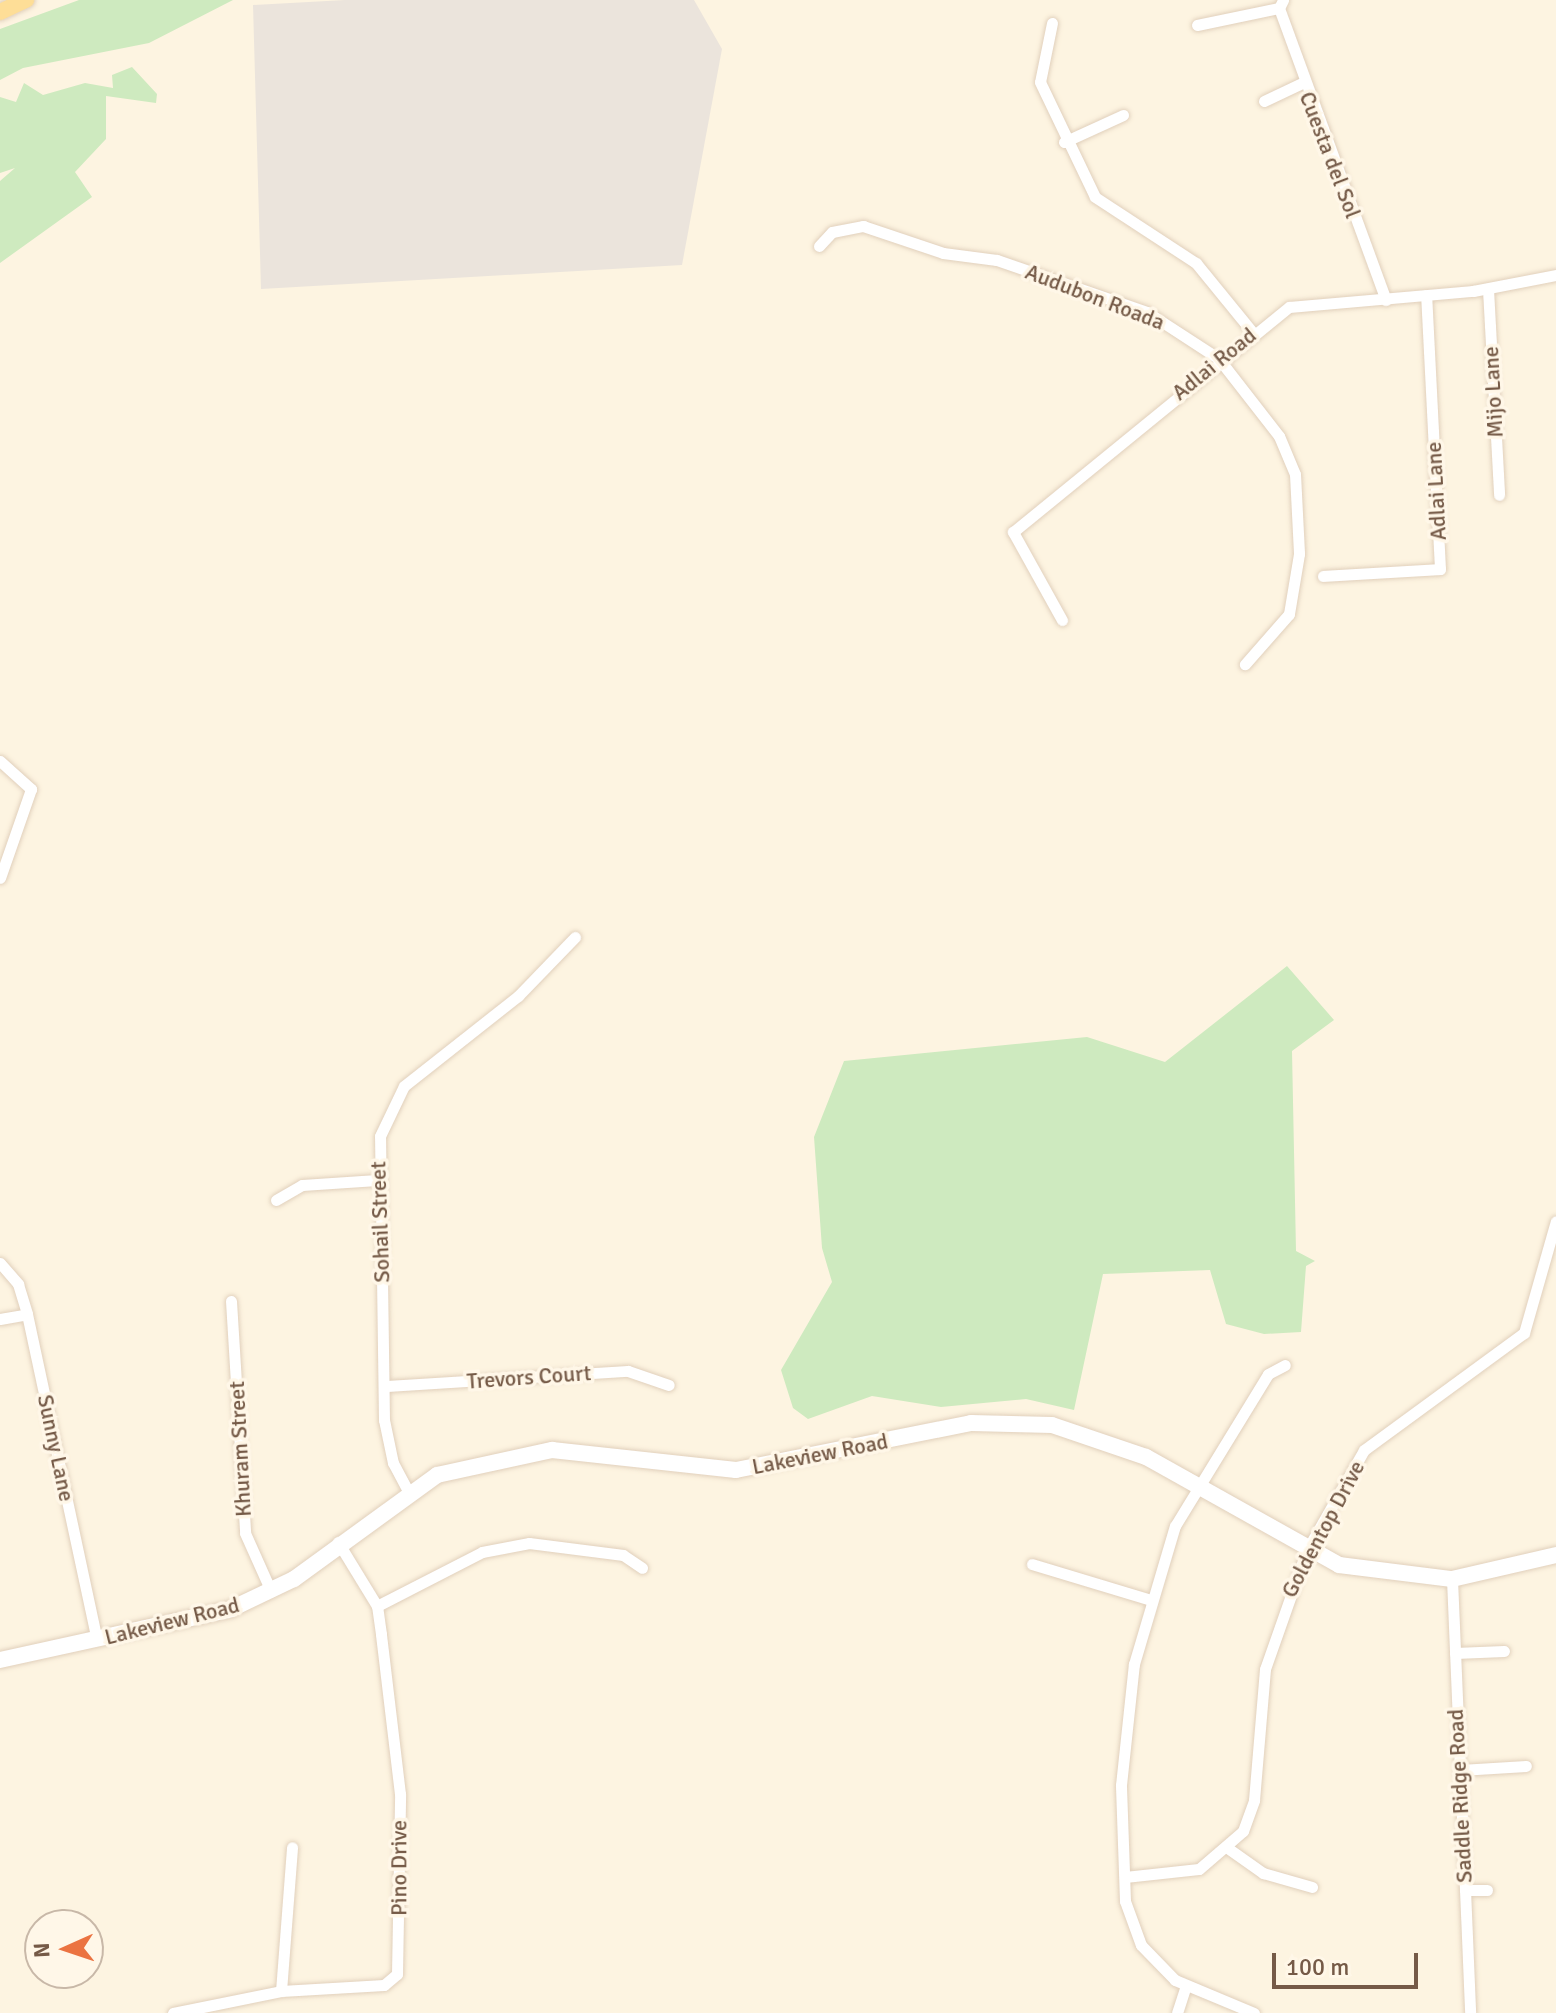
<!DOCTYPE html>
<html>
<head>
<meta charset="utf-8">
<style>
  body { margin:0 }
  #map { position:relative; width:1556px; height:2013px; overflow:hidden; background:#fdf4e1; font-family:Signika,sans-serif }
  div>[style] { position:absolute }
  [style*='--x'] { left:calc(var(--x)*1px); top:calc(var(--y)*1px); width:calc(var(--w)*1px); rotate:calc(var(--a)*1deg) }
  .industrial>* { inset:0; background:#ebe4dc }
  .green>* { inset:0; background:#ceeabf }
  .roads { filter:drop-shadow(0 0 2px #e1d0bc) drop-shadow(0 0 2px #e1d0bc) }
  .street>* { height:11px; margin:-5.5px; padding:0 5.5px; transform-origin:5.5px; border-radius:5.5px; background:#fff }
  .secondary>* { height:16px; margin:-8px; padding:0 8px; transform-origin:8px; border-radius:8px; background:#fff }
  .primary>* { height:16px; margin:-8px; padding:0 8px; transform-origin:8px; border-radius:8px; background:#fede97 }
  span { translate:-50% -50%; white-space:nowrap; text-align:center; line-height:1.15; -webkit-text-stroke:7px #fff7e8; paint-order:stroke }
  .street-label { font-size:22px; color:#755a47 }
  .north { position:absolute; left:24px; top:1909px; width:80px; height:80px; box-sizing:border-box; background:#fff7e8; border:2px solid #c8b8a8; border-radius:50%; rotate:267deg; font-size:22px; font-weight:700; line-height:32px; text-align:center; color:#755a47 }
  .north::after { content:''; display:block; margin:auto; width:28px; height:36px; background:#eb7341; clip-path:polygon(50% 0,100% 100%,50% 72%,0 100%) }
  .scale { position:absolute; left:1272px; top:1953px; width:146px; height:36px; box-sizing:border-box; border:4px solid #755a47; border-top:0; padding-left:10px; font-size:24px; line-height:28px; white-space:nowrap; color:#755a47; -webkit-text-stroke:6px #fff7e8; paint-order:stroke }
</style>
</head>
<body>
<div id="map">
  <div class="industrial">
    <div style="clip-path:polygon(345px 0,694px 0,722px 49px,682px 265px,261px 289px,253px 5px)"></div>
  </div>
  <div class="green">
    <div style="clip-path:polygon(79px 0,233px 0,149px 43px,23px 68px,0 80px,0 29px)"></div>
    <div style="clip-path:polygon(132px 67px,157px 94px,156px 103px,106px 96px,106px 139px,75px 172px,92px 197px,0 263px,0 181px,15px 168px,0 173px,0 97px,16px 102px,24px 83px,43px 95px,85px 83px,113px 88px,112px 75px)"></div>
    <div style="clip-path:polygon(1287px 966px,1334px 1020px,1292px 1051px,1296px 1251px,1315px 1261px,1306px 1266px,1301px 1332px,1264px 1334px,1226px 1324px,1210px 1270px,1103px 1274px,1074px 1410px,1026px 1399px,941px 1407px,872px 1396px,808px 1419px,793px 1408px,781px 1370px,832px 1282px,822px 1248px,814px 1137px,844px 1061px,1087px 1037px,1165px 1062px)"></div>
  </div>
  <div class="roads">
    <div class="street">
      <div style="--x:1279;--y:8;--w:311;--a:69.9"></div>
      <div style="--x:1052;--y:23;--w:60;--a:101.5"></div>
      <div style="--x:1040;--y:82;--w:127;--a:64.4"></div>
      <div style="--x:1095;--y:197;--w:121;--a:33.2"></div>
      <div style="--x:1196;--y:263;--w:90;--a:50.8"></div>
      <div style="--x:1197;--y:25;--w:84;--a:-11.7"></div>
      <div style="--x:1279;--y:8;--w:9;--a:-63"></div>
      <div style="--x:1264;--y:101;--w:42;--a:-25.3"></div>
      <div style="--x:1064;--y:142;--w:65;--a:-24.6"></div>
      <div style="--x:819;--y:246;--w:19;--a:-47"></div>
      <div style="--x:832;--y:232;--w:32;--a:-11"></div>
      <div style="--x:863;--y:226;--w:84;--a:18.6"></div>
      <div style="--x:943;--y:253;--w:54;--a:7.4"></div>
      <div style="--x:997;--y:260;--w:159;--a:19.1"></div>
      <div style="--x:1147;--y:312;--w:86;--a:33.1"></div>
      <div style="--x:1219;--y:359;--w:98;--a:52.1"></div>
      <div style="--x:1279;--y:436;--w:41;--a:67.2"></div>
      <div style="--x:1295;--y:474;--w:80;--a:87.1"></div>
      <div style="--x:1299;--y:554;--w:61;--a:99.5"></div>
      <div style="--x:1289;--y:614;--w:67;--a:131.3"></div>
      <div style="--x:1488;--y:289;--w:206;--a:86.9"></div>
      <div style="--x:1323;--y:576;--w:117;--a:-3.4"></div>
      <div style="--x:1440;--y:569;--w:274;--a:-92.9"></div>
      <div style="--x:1062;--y:620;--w:101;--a:-119.1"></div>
      <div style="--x:1013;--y:532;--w:356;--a:-39.2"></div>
      <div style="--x:1289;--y:307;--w:185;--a:-5"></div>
      <div style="--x:1473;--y:291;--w:85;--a:-10.9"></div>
      <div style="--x:0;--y:761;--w:42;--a:42.1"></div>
      <div style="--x:31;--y:789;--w:94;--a:109.2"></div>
      <div style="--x:276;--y:1200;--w:30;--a:-30"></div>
      <div style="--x:302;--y:1185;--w:75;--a:-3.8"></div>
      <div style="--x:0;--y:1263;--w:28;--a:49"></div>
      <div style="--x:18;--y:1284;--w:31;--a:73"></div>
      <div style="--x:27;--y:1314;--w:333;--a:77.9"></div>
      <div style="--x:231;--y:1301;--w:232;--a:86.5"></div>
      <div style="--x:245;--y:1533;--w:64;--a:65.9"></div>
      <div style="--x:0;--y:1319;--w:27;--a:-10"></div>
      <div style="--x:387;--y:1386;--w:241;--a:-3.6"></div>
      <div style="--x:628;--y:1371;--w:43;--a:18.9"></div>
      <div style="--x:408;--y:1491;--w:32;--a:-118"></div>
      <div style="--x:393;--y:1463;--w:44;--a:-101.8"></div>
      <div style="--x:384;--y:1420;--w:284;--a:-90.8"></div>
      <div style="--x:380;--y:1136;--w:55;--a:-64.4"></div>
      <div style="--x:404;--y:1086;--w:145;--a:-38.3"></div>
      <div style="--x:518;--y:996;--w:82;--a:-46"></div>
      <div style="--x:1032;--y:1564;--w:124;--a:16.8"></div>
      <div style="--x:1452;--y:1579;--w:434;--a:87.6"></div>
      <div style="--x:377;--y:1606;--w:118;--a:-27.2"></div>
      <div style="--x:482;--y:1552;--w:48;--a:-10.8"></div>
      <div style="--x:529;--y:1543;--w:95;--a:7.3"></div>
      <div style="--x:623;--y:1555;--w:23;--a:34"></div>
      <div style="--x:1455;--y:1653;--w:49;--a:-2.3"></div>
      <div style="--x:1460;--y:1770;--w:66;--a:-3.5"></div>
      <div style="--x:1229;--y:1849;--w:42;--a:35.2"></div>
      <div style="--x:1263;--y:1873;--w:51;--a:15.9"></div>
      <div style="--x:1125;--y:1877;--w:74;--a:-6.2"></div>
      <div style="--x:1199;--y:1869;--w:58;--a:-40.8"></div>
      <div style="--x:1243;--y:1831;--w:33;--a:-70"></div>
      <div style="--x:1254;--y:1800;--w:131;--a:-85.2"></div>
      <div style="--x:1265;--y:1669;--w:126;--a:-70.6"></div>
      <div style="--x:1307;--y:1550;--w:115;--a:-60.3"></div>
      <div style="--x:1364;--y:1450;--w:198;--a:-36.2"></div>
      <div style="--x:1524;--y:1333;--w:116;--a:-74.1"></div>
      <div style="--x:1465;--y:1890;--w:22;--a:0"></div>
      <div style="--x:281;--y:1991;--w:144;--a:-85.6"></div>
      <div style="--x:173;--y:2013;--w:110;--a:-11.5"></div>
      <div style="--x:281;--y:1991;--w:103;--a:-3.3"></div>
      <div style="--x:384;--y:1985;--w:17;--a:-40"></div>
      <div style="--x:397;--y:1974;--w:180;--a:-89"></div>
      <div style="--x:400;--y:1794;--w:161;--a:-96.8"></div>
      <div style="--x:381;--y:1634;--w:28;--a:-98"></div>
      <div style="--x:377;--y:1606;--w:75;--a:-121.4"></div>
      <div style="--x:1177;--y:2013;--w:28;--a:-72"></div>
      <div style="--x:1254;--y:2013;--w:86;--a:-157.3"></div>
      <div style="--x:1175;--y:1980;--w:49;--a:-134.2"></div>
      <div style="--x:1141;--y:1945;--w:47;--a:-110"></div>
      <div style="--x:1125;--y:1901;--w:116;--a:-92"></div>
      <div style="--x:1121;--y:1785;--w:122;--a:-83.9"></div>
      <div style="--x:1134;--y:1664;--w:144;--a:-73.5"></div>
      <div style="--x:1175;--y:1526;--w:178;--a:-58.5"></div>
      <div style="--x:1268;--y:1374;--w:19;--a:-28"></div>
    </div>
    <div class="secondary">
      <div style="--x:0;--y:1660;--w:237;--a:-12.4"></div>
      <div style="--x:231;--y:1609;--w:70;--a:-25.5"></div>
      <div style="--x:294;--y:1579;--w:177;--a:-36"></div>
      <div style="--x:437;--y:1475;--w:118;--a:-12.3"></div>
      <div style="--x:552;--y:1450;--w:185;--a:6.2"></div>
      <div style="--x:736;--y:1470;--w:240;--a:-11.3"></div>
      <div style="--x:971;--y:1423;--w:81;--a:1.4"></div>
      <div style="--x:1052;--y:1425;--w:99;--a:18.8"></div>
      <div style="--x:1146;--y:1457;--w:221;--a:29.2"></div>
      <div style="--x:1339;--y:1565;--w:114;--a:7.1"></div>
      <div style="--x:1452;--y:1579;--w:107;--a:-13"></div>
    </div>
    <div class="primary">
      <div style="--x:0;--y:12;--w:29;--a:-25"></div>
    </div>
  </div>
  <div class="street-label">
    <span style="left:1330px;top:155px;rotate:69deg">Cuesta del Sol</span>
    <span style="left:1095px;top:297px;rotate:21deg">Audubon Roada</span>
    <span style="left:1214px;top:364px;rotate:-39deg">Adlai Road</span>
    <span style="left:1493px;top:392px;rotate:-93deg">Mijo Lane</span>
    <span style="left:1436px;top:491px;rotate:-93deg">Adlai Lane</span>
    <span style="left:380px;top:1222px;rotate:-92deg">Sohail Street</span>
    <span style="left:529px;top:1377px;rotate:-4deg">Trevors Court</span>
    <span style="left:56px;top:1448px;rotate:78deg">Sunny Lane</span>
    <span style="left:240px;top:1449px;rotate:-93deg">Khuram Street</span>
    <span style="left:820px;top:1454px;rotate:-11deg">Lakeview Road</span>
    <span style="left:1323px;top:1529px;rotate:-62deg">Goldentop Drive</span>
    <span style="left:172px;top:1621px;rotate:-14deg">Lakeview Road</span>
    <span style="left:1460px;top:1796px;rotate:-93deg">Saddle Ridge Road</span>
    <span style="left:399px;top:1868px;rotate:-90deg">Pino Drive</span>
  </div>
  <div class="north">N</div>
  <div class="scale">100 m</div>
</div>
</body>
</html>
